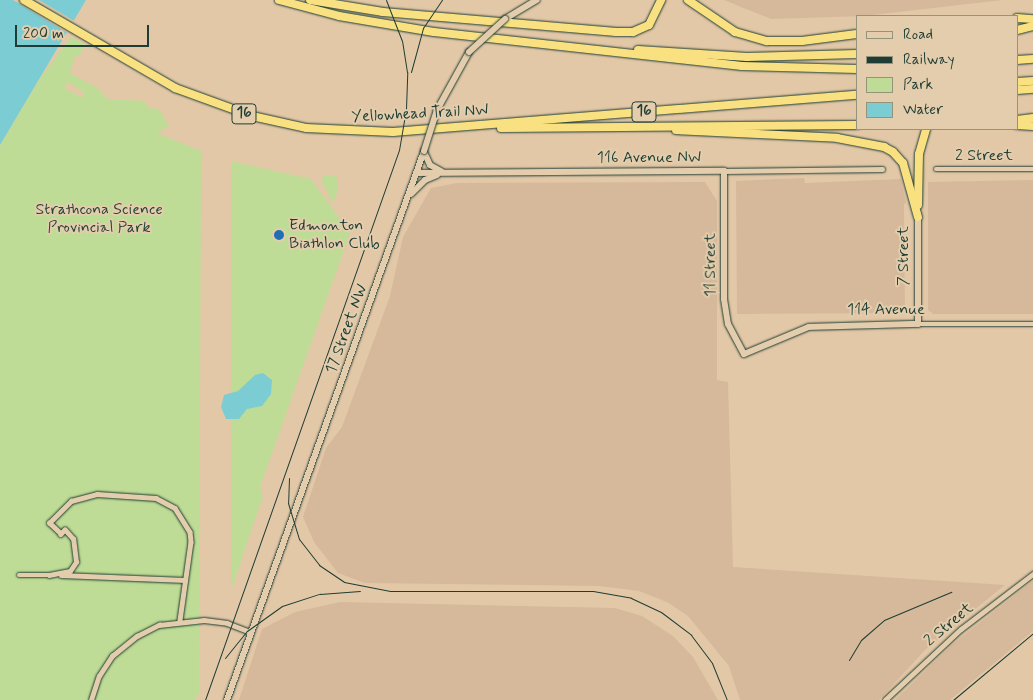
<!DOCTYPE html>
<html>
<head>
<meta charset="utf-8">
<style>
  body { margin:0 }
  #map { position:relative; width:1033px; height:700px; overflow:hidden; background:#e3c8a7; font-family:Mynerve,sans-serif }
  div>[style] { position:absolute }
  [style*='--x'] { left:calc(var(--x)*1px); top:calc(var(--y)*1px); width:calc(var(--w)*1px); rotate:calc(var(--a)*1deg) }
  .built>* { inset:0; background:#d5b99a }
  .green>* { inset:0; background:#bedc95 }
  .water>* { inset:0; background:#7ccdd3 }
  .pier>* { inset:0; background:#e3c8a7 }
  .roads { filter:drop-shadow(0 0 1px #1f3d34) drop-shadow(0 0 1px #1f3d34) }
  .street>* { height:4.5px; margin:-2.25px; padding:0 2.25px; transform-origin:2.25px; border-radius:2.25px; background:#e3cdac }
  .secondary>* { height:6px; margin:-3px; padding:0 3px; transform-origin:3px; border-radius:3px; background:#e3cdac }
  .highway>* { height:8px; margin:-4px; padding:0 4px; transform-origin:4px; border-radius:4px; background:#f9e181 }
  .rail>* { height:1px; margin:-0.5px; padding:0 0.5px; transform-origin:0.5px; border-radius:0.5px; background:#1f3d34 }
  .bridges { filter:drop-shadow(0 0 1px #1f3d34) drop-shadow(0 0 1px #1f3d34) }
  .secondary-bridge>* { height:6px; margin:-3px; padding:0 3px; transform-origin:3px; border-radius:3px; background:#e3cdac }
  .dots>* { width:14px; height:14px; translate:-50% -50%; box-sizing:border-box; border:2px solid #e3cdac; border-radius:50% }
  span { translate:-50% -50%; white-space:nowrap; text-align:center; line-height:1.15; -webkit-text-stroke:4px #e3cdac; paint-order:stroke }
  .shield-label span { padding:1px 4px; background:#e3cdac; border:1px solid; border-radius:4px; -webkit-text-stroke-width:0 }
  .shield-label { font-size:15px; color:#1f3d34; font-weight:700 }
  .street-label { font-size:16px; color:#1f3d34 }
  .park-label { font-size:16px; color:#274539 }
  .poi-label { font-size:16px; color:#1f3d34 }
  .left { translate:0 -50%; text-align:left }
  .legend { position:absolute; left:856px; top:15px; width:162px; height:115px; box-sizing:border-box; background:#e3cdac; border:1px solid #95937c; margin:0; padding:6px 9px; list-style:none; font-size:15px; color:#1f3d34 }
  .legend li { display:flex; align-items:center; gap:10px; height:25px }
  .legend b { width:25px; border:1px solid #95937c }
  .scale { position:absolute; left:15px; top:25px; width:134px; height:22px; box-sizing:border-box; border:2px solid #1f3d34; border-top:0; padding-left:6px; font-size:15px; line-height:18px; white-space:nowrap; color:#1f3d34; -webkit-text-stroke:4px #e3cdac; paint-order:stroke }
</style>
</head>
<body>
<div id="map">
  <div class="built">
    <div style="clip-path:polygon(724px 0,1003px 0,864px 16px,771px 19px)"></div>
    <div style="clip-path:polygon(804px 178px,805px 183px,901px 179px,906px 203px,904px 204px,905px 313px,737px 314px,736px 181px)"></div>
    <div style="clip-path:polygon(1033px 180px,1033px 314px,933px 314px,928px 310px,928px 182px)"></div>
    <div style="clip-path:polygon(705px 182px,717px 201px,717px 380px,728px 382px,733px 567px,1005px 585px,926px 649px,879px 700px,740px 700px,729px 666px,688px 616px,667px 602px,639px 591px,599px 586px,365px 583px,338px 573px,314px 542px,303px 517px,326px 448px,342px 427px,390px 296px,403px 237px,431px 188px,457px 183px)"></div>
    <div style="clip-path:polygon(1033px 581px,1033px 631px,950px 700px,895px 700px,954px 643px)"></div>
    <div style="clip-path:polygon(340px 602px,615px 608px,642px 616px,673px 636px,693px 657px,718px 700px,239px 700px,262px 629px,295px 612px)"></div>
  </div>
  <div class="green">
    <div style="clip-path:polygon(evenodd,71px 37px,85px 44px,80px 54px,74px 58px,70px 73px,99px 89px,107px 99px,144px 101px,149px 108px,159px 109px,169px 126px,157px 133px,201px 151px,199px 693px,195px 700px,0 700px,0 145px,41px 77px,71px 37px,67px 82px,84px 92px,84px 98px,65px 89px,67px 82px)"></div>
    <div style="clip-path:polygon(231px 161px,311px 179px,350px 233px,260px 487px,263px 496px,231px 590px)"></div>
    <div style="clip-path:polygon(331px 175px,337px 177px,338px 191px,333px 203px,322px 182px,323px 176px)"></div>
  </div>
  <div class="water">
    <div style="clip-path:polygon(0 0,86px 0,0 145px)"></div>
    <div style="clip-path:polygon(263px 373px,272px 380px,271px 394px,262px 406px,247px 409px,239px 419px,226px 419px,221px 407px,224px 395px,238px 391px,255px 375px)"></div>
  </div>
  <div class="pier">
    <div style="clip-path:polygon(13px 0,39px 0,76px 22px,69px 34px)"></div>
  </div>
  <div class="roads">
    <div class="street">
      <div style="--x:936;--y:169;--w:97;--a:0"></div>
      <div style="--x:724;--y:171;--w:158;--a:-0.7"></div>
      <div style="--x:918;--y:324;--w:115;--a:0"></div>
      <div style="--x:19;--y:575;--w:32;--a:0"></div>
      <div style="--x:49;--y:575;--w:21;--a:-11"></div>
      <div style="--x:70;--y:571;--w:11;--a:-56"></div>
      <div style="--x:76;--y:562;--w:23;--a:-97"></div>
      <div style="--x:73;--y:539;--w:12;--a:-132"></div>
      <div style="--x:65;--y:530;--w:6;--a:135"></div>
      <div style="--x:61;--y:534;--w:16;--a:-137"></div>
      <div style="--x:49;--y:523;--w:31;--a:-45"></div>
      <div style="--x:71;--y:501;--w:27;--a:-15"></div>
      <div style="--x:97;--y:494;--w:59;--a:3.9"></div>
      <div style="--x:156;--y:498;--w:21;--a:28"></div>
      <div style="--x:175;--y:508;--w:28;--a:58"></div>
      <div style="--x:190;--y:532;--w:10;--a:84"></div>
      <div style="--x:191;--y:542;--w:79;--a:98"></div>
      <div style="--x:61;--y:575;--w:124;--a:2.3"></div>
      <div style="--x:91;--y:700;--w:25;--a:-72"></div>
      <div style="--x:99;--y:676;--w:24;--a:-57"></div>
      <div style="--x:112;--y:656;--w:32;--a:-39"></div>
      <div style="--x:137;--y:636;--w:25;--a:-27"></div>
      <div style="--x:159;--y:625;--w:45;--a:-6.3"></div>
      <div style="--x:204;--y:620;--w:23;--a:7"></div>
      <div style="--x:227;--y:623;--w:26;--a:21"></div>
      <div style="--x:885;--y:700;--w:104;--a:-43.1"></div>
      <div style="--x:961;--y:629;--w:91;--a:-37.4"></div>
    </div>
    <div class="secondary">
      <div style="--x:505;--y:19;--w:37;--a:-31"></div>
      <div style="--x:437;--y:110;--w:66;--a:-61.1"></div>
      <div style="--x:424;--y:152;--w:14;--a:65"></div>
      <div style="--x:430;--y:165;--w:13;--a:29"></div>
      <div style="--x:416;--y:173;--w:308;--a:-0.4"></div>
      <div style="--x:724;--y:171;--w:128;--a:90"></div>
      <div style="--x:724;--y:299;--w:25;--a:81"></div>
      <div style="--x:728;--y:324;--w:34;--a:62"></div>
      <div style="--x:744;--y:354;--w:70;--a:-22.6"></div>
      <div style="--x:809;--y:327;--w:109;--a:-1.6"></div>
      <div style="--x:918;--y:324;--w:107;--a:-90"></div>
      <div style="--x:411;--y:194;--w:20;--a:-45"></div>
      <div style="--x:425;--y:180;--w:13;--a:-23"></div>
      <div style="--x:227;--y:700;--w:583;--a:-70.26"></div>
    </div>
    <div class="highway">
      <div style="--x:24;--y:0;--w:175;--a:30.2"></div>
      <div style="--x:175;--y:88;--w:82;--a:20"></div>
      <div style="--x:252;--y:116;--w:55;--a:12.5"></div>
      <div style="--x:306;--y:128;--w:87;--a:2.6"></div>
      <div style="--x:393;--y:132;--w:465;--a:-4.6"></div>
      <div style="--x:279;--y:0;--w:62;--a:14.9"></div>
      <div style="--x:339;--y:16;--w:96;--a:9.6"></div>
      <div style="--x:434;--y:32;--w:310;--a:6.3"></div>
      <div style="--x:742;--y:66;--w:115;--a:1.5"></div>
      <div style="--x:310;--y:0;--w:74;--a:9.3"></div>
      <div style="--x:383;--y:12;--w:234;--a:4.9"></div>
      <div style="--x:616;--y:32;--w:17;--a:0"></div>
      <div style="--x:633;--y:32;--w:17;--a:-24"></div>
      <div style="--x:649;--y:25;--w:28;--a:-64"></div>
      <div style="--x:688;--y:0;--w:57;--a:34.2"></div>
      <div style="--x:735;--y:32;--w:33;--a:16"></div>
      <div style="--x:767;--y:41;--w:35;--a:0"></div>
      <div style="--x:802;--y:41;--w:55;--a:-7.3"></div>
      <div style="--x:1017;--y:18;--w:16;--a:4"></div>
      <div style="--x:1017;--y:30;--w:16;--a:-14"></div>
      <div style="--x:638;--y:50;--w:109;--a:3.7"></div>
      <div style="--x:747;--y:57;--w:110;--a:-1.6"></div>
      <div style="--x:1017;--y:60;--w:16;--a:-4"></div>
      <div style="--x:1017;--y:82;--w:16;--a:-4"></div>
      <div style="--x:1017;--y:90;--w:16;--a:-4"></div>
      <div style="--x:1017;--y:120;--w:16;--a:-7"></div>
      <div style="--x:1017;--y:125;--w:16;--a:4"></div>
      <div style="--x:501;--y:128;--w:356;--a:-0.5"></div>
      <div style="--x:676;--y:130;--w:161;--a:2.8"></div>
      <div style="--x:837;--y:138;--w:48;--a:10.8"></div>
      <div style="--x:884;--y:147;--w:10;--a:29"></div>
      <div style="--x:893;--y:152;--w:15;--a:48"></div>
      <div style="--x:903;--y:163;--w:56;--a:74.5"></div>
      <div style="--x:918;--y:205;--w:51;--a:-88.9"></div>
      <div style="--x:919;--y:154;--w:26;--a:-74"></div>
    </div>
  </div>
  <div class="rail">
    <div style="--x:411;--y:72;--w:46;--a:-74.7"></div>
    <div style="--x:423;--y:28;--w:34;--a:-56"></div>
    <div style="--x:289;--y:478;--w:25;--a:92"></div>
    <div style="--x:288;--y:503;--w:38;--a:73"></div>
    <div style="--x:299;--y:539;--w:33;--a:52"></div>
    <div style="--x:319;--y:565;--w:30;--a:34"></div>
    <div style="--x:344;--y:582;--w:47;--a:11.1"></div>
    <div style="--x:390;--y:591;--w:203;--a:0"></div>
    <div style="--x:593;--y:591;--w:39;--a:10"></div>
    <div style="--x:631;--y:598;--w:33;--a:25"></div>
    <div style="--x:661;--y:612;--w:38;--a:37"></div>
    <div style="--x:691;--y:635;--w:35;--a:53"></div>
    <div style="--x:712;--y:663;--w:40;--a:68"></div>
    <div style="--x:225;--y:658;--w:35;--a:-51"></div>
    <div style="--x:247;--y:631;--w:43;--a:-35.5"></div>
    <div style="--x:282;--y:606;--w:40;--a:-18"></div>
    <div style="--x:320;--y:594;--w:40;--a:-4.3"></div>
    <div style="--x:849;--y:660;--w:23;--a:-59"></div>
    <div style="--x:861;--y:640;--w:30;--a:-41"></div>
    <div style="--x:884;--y:620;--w:73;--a:-22.7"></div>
    <div style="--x:205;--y:700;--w:583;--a:-70.57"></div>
    <div style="--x:399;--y:150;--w:42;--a:-80.3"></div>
    <div style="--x:406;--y:109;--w:37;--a:-88"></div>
    <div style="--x:407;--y:72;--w:31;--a:-99"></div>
    <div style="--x:402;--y:41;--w:44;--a:-111.3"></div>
    <div style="--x:953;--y:700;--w:104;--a:-39.9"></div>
  </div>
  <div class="bridges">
    <div class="secondary-bridge">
      <div style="--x:469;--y:52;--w:49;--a:-42.5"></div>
      <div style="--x:424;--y:151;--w:43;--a:-72.4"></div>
    </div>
  </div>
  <div class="dots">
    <div style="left:279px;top:235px;background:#1f6fb2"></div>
  </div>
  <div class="shield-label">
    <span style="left:644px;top:112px">16</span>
    <span style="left:244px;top:114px">16</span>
  </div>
  <div class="street-label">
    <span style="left:420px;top:114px;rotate:-3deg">Yellowhead Trail NW</span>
    <span style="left:984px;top:156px">2 Street</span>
    <span style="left:649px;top:158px">116 Avenue NW</span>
    <span style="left:904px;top:256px;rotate:-90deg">7 Street</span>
    <span style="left:711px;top:265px;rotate:-90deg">11 Street</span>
    <span style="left:886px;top:310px">114 Avenue</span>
    <span style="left:347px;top:329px;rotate:-70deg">17 Street NW</span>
    <span style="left:949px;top:625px;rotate:-40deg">2 Street</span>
  </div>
  <div class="park-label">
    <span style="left:99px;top:219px">Strathcona Science<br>Provincial Park</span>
  </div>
  <div class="poi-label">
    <span class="left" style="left:289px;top:235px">Edmonton<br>Biathlon Club</span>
  </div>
  <ul class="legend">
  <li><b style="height:6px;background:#e3cdac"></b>Road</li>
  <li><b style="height:6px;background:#1f3d34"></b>Railway</li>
  <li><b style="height:14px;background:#bedc95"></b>Park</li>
  <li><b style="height:14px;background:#7ccdd3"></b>Water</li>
  </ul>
  <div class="scale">200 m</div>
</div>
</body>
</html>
